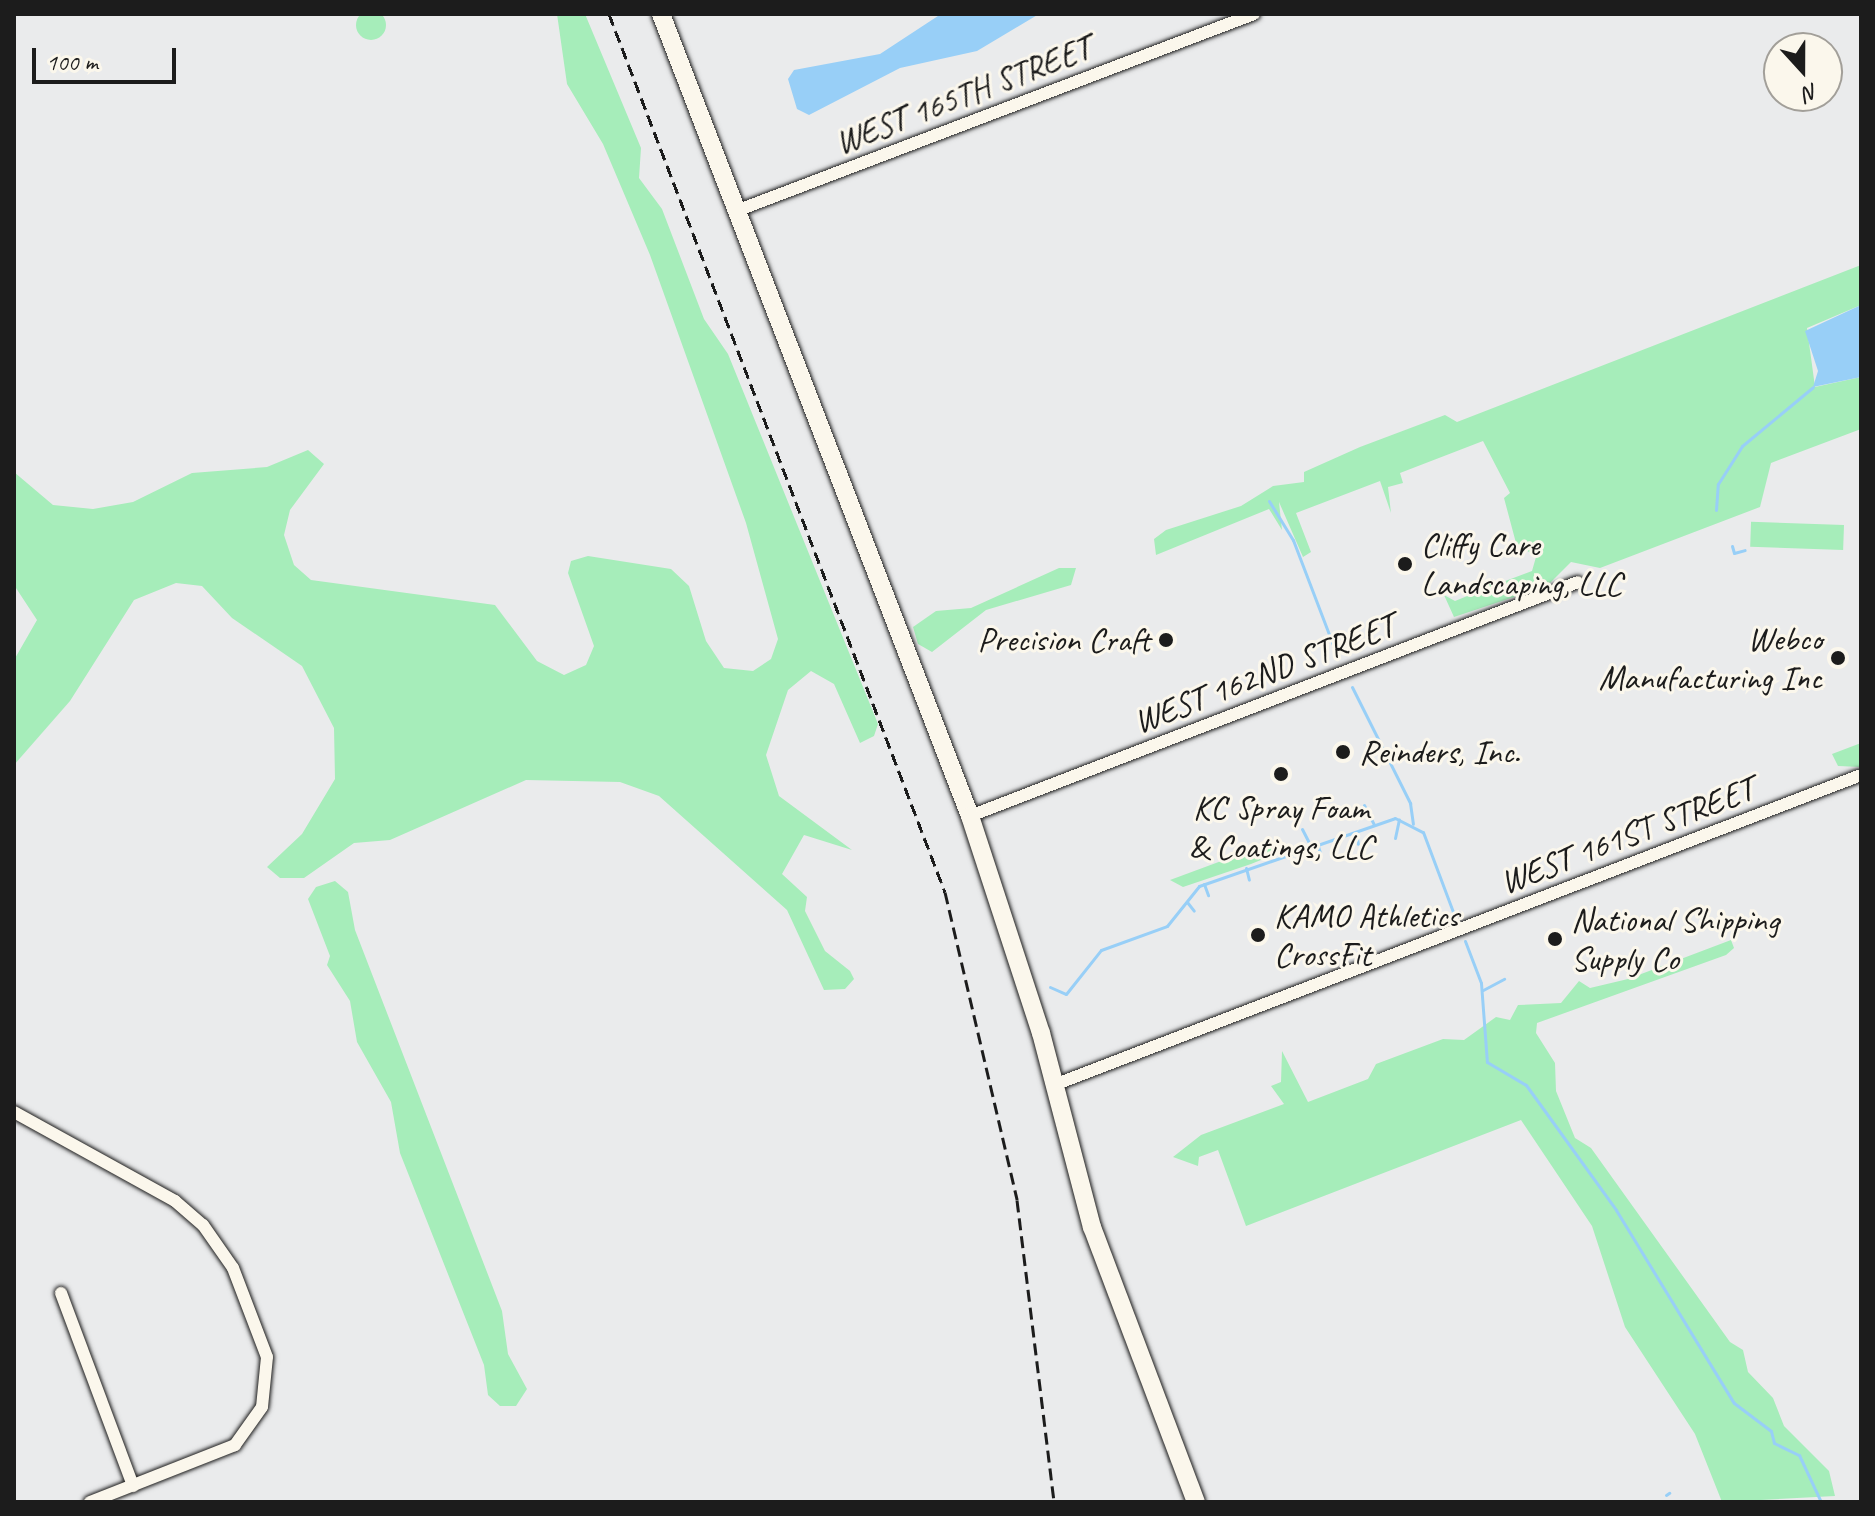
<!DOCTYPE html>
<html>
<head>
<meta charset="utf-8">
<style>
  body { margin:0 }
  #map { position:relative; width:1875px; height:1516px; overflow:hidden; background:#eaebec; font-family:Caveat,sans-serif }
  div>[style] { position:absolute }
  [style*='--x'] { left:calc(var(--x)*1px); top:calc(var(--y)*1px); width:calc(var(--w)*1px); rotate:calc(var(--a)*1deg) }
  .green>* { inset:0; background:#a6edba; transform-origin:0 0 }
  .round { border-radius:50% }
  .water>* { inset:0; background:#98cff7 }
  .stream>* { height:3px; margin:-1.5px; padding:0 1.5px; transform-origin:1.5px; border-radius:1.5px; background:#98cff7 }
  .roads { filter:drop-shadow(0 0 2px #1c1c1c) drop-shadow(0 0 2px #1c1c1c) }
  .minor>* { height:12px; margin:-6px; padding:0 6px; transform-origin:6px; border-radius:6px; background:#fbf7ec }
  .highway>* { height:18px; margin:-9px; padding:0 9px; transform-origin:9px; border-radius:9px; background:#fbf7ec }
  .rail>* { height:3px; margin-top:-1.5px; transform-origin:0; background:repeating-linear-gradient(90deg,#1c1c1c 0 12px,transparent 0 18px) }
  .dots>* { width:22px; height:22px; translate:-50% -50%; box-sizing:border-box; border:4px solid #fbf7ec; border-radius:50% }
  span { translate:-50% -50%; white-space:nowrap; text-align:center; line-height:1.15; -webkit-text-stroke:6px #fbf7ec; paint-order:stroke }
  .street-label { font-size:34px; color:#1c1c1c }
  .poi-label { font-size:34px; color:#1c1c1c }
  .left { translate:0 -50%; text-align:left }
  .right { translate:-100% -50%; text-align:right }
  .frame { position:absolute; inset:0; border:16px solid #1c1c1c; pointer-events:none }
  .north { position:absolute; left:1763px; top:32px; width:80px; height:80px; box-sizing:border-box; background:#fbf7ec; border:2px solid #a29f99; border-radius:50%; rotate:159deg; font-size:22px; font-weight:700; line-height:32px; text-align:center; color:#1c1c1c }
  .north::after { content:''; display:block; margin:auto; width:28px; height:36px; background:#1c1c1c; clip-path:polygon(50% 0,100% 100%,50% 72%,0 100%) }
  .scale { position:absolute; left:32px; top:48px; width:144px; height:36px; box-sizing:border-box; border:4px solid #1c1c1c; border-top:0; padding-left:10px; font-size:24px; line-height:28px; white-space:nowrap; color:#1c1c1c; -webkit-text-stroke:6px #fbf7ec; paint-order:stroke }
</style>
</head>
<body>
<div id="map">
  <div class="green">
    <div class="round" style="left:356px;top:10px;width:30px;height:30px"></div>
    <div style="clip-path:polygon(557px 14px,585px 14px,641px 148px,639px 178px,662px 209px,704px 319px,728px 354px,878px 724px,874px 736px,860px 743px,834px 684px,811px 671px,788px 690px,766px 755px,779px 796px,852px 850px,804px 835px,782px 874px,807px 897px,805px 911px,825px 951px,850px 971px,854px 979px,845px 989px,824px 990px,787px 910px,659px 796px,620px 782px,526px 780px,390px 840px,354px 843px,304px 878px,280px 878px,267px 867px,302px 834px,335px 779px,334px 728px,302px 666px,232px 618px,202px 586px,176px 583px,134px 600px,70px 701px,14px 765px,14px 660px,37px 620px,14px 585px,14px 472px,53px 505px,93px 509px,133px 502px,192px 473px,267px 467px,308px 450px,324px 464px,290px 510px,284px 535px,294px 565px,311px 580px,495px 605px,537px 661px,564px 675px,586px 665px,594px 646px,568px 573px,571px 561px,588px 556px,671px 569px,689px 586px,706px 641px,724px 668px,753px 671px,771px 659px,778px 639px,746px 523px,650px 255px,603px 144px,567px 84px)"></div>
    <div style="clip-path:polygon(1861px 265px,1861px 305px,1807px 328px,1815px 387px,1861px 377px,1861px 429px,1771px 463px,1760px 507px,1600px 568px,1571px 562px,1547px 586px,1454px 617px,1444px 595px,1455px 601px,1487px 588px,1486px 580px,1492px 586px,1532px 571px,1536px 557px,1516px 543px,1504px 498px,1510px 493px,1483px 441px,1400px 473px,1403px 483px,1388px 487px,1391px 513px,1380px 481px,1296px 513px,1311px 552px,1303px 557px,1279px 502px,1282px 530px,1269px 509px,1156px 555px,1154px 539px,1166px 530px,1241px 506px,1273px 486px,1304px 482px,1304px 472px,1360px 447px,1445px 415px,1457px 422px)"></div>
    <div style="left:1844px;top:525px;width:25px;height:93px;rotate:92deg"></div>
    <div style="clip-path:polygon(1059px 568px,1076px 568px,1071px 585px,986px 610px,932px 652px,918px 644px,913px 627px,936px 611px,971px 608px)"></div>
    <div style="clip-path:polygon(1861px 743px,1861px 767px,1838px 766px,1832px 754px)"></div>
    <div style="clip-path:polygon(1273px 842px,1273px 855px,1251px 864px,1183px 887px,1170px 880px)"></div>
    <div style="clip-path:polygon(335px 881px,348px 892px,355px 930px,502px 1311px,508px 1354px,527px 1389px,516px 1406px,500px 1406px,488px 1395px,484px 1365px,400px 1153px,391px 1102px,357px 1042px,350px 1001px,327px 965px,330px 956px,308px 899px,316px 887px)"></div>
    <div style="clip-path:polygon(1731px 940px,1734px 948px,1726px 955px,1537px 1023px,1536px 1033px,1555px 1063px,1556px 1091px,1575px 1138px,1591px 1148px,1730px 1342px,1743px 1350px,1748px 1372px,1773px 1398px,1784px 1426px,1829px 1471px,1835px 1496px,1722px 1502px,1695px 1434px,1625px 1327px,1592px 1226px,1521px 1120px,1246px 1226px,1218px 1150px,1199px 1157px,1198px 1166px,1173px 1157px,1201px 1135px,1284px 1104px,1271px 1086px,1281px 1082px,1282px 1051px,1308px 1102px,1368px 1079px,1376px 1064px,1443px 1039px,1464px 1040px,1496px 1017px,1510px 1020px,1518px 1005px,1561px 1003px,1579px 981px,1590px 988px,1628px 979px)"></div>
  </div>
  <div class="water">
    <div style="clip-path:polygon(941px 14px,1039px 14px,977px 51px,900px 68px,809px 115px,797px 109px,788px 79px,794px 70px,880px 54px)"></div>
    <div style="clip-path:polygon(1861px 305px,1861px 377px,1813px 387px,1818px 371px,1805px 331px)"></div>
  </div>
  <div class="stream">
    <div style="--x:1269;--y:501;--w:46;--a:58.4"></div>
    <div style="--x:1293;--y:540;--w:126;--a:69.1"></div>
    <div style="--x:1716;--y:510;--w:26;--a:-86"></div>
    <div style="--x:1718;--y:484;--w:45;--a:-57.7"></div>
    <div style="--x:1742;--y:446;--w:92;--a:-39.7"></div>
    <div style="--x:1732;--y:546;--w:7;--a:74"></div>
    <div style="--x:1734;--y:553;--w:11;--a:-15"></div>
    <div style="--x:1352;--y:687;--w:130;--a:63.4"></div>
    <div style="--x:1410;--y:803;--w:21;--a:82"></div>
    <div style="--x:1364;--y:805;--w:22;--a:63"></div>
    <div style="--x:1302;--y:829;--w:18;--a:63"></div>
    <div style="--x:1356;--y:832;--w:12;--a:81"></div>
    <div style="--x:1395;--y:838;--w:19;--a:-78"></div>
    <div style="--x:1317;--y:843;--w:10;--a:73"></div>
    <div style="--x:1246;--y:868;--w:12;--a:76"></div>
    <div style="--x:1204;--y:884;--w:12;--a:70"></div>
    <div style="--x:1187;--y:902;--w:11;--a:52"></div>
    <div style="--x:1465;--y:941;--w:45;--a:69.1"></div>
    <div style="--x:1481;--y:983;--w:79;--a:85.7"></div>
    <div style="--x:1487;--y:1062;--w:45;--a:30.5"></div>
    <div style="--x:1526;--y:1085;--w:154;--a:54.2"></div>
    <div style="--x:1616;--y:1210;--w:226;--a:58.6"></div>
    <div style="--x:1734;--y:1403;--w:46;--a:37.1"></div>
    <div style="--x:1771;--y:1431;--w:12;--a:76"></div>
    <div style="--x:1774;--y:1443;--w:28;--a:26"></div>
    <div style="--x:1799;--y:1455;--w:52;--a:64.9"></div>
    <div style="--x:1050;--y:987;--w:17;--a:24"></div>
    <div style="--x:1066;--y:994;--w:56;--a:-51.5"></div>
    <div style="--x:1101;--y:950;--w:70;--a:-20"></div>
    <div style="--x:1167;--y:926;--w:51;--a:-51.3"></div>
    <div style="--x:1199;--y:886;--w:207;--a:-19.1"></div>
    <div style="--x:1395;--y:818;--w:31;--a:27"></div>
    <div style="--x:1423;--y:832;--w:91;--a:69.4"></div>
    <div style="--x:1483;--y:990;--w:24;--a:-28"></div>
    <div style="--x:1666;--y:1495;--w:4;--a:-34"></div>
  </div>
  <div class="roads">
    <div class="minor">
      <div style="--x:736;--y:211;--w:554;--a:-20.82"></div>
      <div style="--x:970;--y:816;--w:651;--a:-21.05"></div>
      <div style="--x:1054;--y:1085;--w:864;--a:-21.01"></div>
      <div style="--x:14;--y:1112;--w:184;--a:28.9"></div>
      <div style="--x:175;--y:1201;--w:37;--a:41"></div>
      <div style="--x:203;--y:1225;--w:52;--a:55.1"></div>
      <div style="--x:233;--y:1268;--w:95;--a:69.1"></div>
      <div style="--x:267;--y:1357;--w:50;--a:95.7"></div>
      <div style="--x:262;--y:1407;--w:47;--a:125.4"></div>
      <div style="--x:235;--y:1445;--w:156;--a:158.5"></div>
      <div style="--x:61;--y:1293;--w:206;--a:69.5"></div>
    </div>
    <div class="highway">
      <div style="--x:661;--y:14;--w:859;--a:68.93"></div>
      <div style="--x:970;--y:816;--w:228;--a:71.9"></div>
      <div style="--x:1041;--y:1033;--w:201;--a:75.3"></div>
      <div style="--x:1092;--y:1227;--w:294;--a:69.3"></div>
    </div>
  </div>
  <div class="rail">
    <div style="--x:609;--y:14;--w:940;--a:69.06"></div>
    <div style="--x:945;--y:892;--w:316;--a:76.8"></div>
    <div style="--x:1017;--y:1200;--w:304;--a:83"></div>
  </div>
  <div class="dots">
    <div style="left:1405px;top:564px;background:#1c1c1c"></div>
    <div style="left:1166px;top:640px;background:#1c1c1c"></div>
    <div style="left:1838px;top:658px;background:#1c1c1c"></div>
    <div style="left:1343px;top:752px;background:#1c1c1c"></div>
    <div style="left:1281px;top:774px;background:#1c1c1c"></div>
    <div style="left:1258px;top:935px;background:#1c1c1c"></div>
    <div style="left:1555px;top:939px;background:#1c1c1c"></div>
  </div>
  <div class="street-label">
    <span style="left:963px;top:95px;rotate:-21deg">WEST 165TH STREET</span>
    <span style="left:1264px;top:673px;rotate:-21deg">WEST 162ND STREET</span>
    <span style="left:1627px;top:835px;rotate:-21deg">WEST 161ST STREET</span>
  </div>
  <div class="poi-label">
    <span class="left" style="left:1421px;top:564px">Cliffy Care<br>Landscaping, LLC</span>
    <span class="right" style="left:1822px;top:658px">Webco<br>Manufacturing Inc</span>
    <span class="right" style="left:1150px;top:640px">Precision Craft</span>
    <span class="left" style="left:1359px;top:752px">Reinders, Inc.</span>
    <span style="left:1281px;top:827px">KC Spray Foam<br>&amp; Coatings, LLC</span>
    <span class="left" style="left:1274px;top:935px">KAMO Athletics<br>CrossFit</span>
    <span class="left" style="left:1571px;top:939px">National Shipping<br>Supply Co</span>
  </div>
  <div class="frame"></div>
  <div class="north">N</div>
  <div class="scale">100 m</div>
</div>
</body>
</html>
